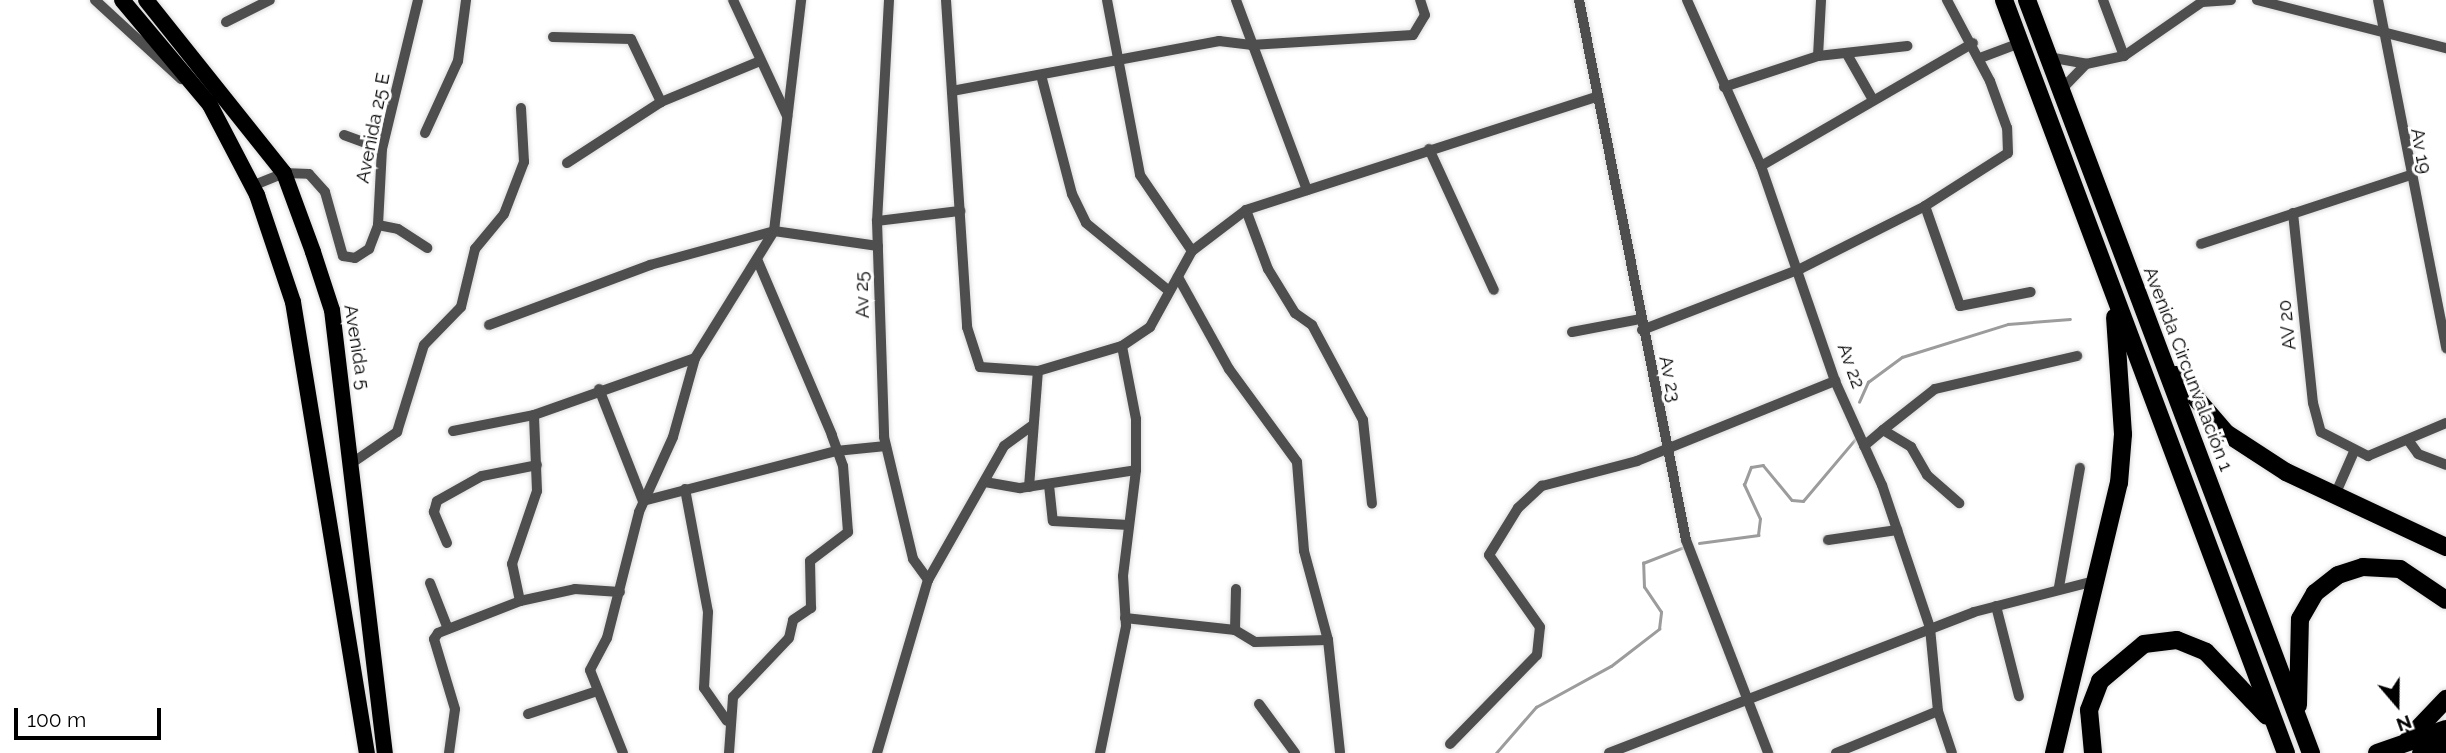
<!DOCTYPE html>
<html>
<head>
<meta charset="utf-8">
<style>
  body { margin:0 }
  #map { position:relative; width:2446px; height:753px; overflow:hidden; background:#fff; font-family:Raleway,sans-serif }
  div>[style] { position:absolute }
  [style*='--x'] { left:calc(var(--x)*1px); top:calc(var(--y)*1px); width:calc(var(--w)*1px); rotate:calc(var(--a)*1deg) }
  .stream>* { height:2.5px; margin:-1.25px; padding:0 1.25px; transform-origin:1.25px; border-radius:1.25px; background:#9c9c9c }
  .roads { filter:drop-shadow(0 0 2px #dbdbdb) drop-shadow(0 0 2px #dbdbdb) }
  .street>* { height:10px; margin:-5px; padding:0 5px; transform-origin:5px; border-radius:5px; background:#4e4e4e }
  .primary>* { height:16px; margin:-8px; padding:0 8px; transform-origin:8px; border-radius:8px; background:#000 }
  .highway>* { height:18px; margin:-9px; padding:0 9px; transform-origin:9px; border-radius:9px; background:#000 }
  span { translate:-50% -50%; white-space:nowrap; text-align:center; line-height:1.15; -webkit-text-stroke:6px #fff; paint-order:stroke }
  .street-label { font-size:19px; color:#000 }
  .north { position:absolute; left:2362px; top:669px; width:70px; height:70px; -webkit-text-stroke:5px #fff; paint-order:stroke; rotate:160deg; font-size:19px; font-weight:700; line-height:28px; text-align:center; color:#000 }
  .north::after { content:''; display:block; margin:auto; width:24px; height:32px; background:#000; clip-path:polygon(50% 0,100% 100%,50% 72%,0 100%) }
  .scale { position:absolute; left:14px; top:708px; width:147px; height:32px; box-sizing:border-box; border:4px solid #000; border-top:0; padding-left:9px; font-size:21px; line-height:24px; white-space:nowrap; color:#000; -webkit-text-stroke:5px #fff; paint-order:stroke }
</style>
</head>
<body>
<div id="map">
  <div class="stream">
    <div style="--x:1859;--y:402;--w:22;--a:-66"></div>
    <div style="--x:1868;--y:382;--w:42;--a:-36.3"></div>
    <div style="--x:1902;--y:357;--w:111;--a:-17.3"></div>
    <div style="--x:2008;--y:324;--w:62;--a:-4.6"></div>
    <div style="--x:1699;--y:543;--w:60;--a:-7.7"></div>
    <div style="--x:1758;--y:535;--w:16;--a:-83"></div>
    <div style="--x:1760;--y:519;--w:38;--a:-115"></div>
    <div style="--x:1744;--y:485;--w:19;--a:-69"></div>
    <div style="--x:1751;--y:467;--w:12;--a:-9"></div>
    <div style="--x:1763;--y:465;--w:45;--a:50.4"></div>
    <div style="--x:1792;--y:500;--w:11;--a:5"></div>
    <div style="--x:1803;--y:501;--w:85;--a:-49.8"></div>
    <div style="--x:1496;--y:753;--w:61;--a:-49"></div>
    <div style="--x:1536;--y:707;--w:85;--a:-28.7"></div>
    <div style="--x:1611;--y:666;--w:61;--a:-37.6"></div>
    <div style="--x:1659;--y:629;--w:17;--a:-83"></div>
    <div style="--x:1661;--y:612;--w:30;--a:-124"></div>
    <div style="--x:1644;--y:587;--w:24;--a:-92"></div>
    <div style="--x:1643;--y:563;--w:44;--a:-21.3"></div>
  </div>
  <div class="roads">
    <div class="street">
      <div style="--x:95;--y:0;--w:117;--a:42.6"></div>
      <div style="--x:733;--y:0;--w:128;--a:65"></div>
      <div style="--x:889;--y:0;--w:221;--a:93.1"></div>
      <div style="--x:877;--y:221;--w:216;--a:88.1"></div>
      <div style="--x:884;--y:437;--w:125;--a:76.6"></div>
      <div style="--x:913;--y:559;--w:26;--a:54"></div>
      <div style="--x:946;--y:0;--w:328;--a:86.3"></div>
      <div style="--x:967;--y:327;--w:42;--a:72"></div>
      <div style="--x:980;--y:367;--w:58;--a:3.9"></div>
      <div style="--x:1038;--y:371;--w:88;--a:-16.6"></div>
      <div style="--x:1107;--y:0;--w:178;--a:79.3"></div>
      <div style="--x:1140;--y:175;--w:92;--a:55.6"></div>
      <div style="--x:1236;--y:0;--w:203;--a:69.5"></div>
      <div style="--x:1579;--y:0;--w:550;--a:78.79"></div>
      <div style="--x:1686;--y:540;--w:228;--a:68.9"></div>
      <div style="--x:1687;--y:0;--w:182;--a:66"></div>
      <div style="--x:1761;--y:166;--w:227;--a:71"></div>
      <div style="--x:1835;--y:381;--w:114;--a:65.7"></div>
      <div style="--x:1882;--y:485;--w:151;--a:71.4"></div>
      <div style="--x:1930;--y:628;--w:83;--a:84.5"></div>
      <div style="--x:1938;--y:711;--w:44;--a:71.6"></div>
      <div style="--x:2103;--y:0;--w:60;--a:69.4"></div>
      <div style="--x:2257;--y:0;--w:195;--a:14.3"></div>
      <div style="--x:2378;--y:0;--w:355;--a:78.9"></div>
      <div style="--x:226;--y:22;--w:49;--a:-26.6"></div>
      <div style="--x:553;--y:37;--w:78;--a:1.5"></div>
      <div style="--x:631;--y:39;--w:70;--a:64.5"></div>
      <div style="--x:1818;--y:56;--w:56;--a:-86.9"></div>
      <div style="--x:1848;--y:56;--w:48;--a:60.3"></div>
      <div style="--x:2048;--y:57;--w:39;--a:10"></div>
      <div style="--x:2086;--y:64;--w:39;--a:-12"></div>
      <div style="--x:2124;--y:56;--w:95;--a:-34.7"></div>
      <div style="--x:2202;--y:2;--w:29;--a:-4"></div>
      <div style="--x:1980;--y:58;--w:43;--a:-20.6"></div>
      <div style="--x:1041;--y:75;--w:123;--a:75.4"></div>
      <div style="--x:1072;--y:194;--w:32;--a:64"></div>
      <div style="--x:1086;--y:223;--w:106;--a:39.3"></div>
      <div style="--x:1724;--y:87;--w:99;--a:-18.3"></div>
      <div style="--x:1818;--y:56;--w:90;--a:-6.4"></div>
      <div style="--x:2061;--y:90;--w:36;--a:-46"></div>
      <div style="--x:952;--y:91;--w:272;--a:-10.6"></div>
      <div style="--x:1219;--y:41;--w:32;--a:7"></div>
      <div style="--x:1251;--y:45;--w:162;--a:-3.5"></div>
      <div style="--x:1413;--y:35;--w:23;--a:-59"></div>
      <div style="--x:1425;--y:15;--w:16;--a:-108"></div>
      <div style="--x:425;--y:133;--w:79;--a:-65.4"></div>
      <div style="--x:458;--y:61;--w:62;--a:-82.5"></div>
      <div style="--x:344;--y:135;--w:40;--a:20.2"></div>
      <div style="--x:1429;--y:149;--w:155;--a:65.3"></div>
      <div style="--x:567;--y:163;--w:112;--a:-33"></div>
      <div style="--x:661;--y:102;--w:107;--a:-22.5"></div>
      <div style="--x:1761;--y:166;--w:245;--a:-30.1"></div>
      <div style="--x:252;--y:186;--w:35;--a:-22"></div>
      <div style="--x:284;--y:173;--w:25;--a:2"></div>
      <div style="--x:309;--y:174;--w:24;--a:48"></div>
      <div style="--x:325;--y:192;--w:66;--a:74.3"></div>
      <div style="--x:343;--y:256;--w:12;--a:9"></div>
      <div style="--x:355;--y:258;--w:17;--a:-33"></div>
      <div style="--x:369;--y:249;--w:26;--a:-69"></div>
      <div style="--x:378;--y:225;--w:76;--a:-87"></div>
      <div style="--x:382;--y:149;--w:153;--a:-76.4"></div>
      <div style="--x:1925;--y:206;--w:106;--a:70.7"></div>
      <div style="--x:1960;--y:306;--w:72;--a:-11.2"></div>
      <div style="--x:1246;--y:210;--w:63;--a:69.6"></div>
      <div style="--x:1268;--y:269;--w:52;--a:58.5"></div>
      <div style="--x:1295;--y:313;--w:21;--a:35"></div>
      <div style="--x:1312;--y:325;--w:108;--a:61.8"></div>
      <div style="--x:1363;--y:420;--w:84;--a:83.9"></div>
      <div style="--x:2293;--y:213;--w:191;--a:84"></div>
      <div style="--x:2313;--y:403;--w:30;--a:75"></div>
      <div style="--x:2321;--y:432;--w:53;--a:27.1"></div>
      <div style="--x:2368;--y:456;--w:85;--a:-22.9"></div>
      <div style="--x:877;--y:221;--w:84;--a:-6.9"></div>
      <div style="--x:378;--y:225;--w:20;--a:11"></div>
      <div style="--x:398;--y:229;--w:35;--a:33"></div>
      <div style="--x:2201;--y:244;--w:218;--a:-18.2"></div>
      <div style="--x:1178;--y:277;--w:105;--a:61"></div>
      <div style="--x:1229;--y:369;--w:115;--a:53.8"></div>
      <div style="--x:1297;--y:462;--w:89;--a:85.5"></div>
      <div style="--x:1304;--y:551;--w:92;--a:74.9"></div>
      <div style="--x:1328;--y:640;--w:113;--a:83.9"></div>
      <div style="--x:489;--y:325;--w:172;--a:-20.4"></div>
      <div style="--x:650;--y:265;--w:129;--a:-15.3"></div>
      <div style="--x:774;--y:231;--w:105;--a:8.2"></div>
      <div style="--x:1642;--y:330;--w:169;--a:-21.1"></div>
      <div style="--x:1800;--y:269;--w:140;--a:-26.7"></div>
      <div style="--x:1925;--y:206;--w:98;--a:-32.6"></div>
      <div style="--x:2008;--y:153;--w:25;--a:-92"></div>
      <div style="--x:2007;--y:128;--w:50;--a:-109.9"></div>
      <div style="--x:1990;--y:81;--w:92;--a:-118"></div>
      <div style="--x:1572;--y:332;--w:69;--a:-10.8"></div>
      <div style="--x:599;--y:389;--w:120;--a:68.6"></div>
      <div style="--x:643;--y:501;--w:199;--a:-14.5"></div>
      <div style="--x:836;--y:451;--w:50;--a:-5.7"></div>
      <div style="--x:1883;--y:430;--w:66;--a:-38.3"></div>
      <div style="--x:1935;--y:389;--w:146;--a:-13.1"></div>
      <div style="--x:453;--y:431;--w:83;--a:-11.2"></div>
      <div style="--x:534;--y:415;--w:171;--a:-19.5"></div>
      <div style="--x:2408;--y:440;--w:17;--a:54"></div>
      <div style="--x:2418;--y:454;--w:30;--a:21"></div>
      <div style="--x:1864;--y:446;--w:25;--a:-40"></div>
      <div style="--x:1883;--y:430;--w:33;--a:31"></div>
      <div style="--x:1911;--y:447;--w:32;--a:60"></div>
      <div style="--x:1927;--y:475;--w:43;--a:41.2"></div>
      <div style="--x:352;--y:463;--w:55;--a:-34.6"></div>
      <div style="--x:397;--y:432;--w:91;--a:-72.8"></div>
      <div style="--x:424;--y:345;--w:53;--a:-45.8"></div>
      <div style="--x:461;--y:307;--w:60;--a:-76.4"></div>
      <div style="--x:475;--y:249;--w:45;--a:-50.4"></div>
      <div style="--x:504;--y:214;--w:56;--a:-69"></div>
      <div style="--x:524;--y:162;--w:54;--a:-93.2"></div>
      <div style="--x:985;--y:482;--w:36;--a:10"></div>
      <div style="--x:1020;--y:488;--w:117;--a:-8.8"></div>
      <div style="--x:1049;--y:485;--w:36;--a:84"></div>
      <div style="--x:1053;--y:521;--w:76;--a:3"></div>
      <div style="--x:1029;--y:487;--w:116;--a:-85.6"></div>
      <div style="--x:685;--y:489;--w:125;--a:79.4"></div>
      <div style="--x:708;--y:612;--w:76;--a:93"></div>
      <div style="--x:704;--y:688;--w:40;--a:55.1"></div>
      <div style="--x:2335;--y:495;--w:45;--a:-66.3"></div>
      <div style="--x:1828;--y:540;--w:70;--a:-8.2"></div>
      <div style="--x:447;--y:543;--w:34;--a:-113"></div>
      <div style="--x:434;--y:512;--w:11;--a:-75"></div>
      <div style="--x:437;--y:501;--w:51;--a:-29.1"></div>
      <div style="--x:482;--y:476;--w:56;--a:-11.3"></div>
      <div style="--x:430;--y:583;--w:49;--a:68.6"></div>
      <div style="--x:2059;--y:587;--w:121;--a:-80"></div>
      <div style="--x:520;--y:601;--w:38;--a:-102"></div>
      <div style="--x:512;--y:564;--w:77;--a:-71.1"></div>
      <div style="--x:537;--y:491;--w:76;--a:-92.3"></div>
      <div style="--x:1996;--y:606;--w:93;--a:75.7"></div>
      <div style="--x:1125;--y:618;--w:111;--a:6.2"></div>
      <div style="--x:1235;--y:630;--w:41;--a:-88.6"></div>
      <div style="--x:1235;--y:630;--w:23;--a:31"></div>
      <div style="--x:1255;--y:642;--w:73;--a:-1.6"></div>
      <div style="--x:1259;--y:704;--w:61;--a:53.7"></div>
      <div style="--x:528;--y:714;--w:73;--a:-18.4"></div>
      <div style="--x:1450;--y:744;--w:124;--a:-45.7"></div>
      <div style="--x:1537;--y:655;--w:28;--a:-84"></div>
      <div style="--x:1540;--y:627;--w:88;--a:-125.3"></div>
      <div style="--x:1489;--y:555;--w:55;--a:-58.3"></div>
      <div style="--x:1518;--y:508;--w:33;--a:-43"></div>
      <div style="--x:1542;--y:486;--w:98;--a:-14.7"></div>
      <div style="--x:1637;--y:461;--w:214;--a:-22"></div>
      <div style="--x:449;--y:753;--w:44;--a:-82.2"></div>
      <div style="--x:455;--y:709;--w:73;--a:-106.7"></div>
      <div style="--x:434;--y:639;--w:7;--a:-56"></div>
      <div style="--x:438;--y:633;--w:88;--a:-21.3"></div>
      <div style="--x:520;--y:601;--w:56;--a:-12.3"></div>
      <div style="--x:575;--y:589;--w:45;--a:3.8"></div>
      <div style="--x:623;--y:753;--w:89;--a:-111.7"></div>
      <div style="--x:590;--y:670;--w:36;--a:-62"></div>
      <div style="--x:607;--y:638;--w:130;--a:-75.7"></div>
      <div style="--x:639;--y:512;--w:82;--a:-65.6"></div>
      <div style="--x:673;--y:437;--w:82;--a:-74.4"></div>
      <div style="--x:695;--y:358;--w:150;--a:-58.1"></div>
      <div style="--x:774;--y:231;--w:233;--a:-83.3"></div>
      <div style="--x:729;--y:753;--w:56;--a:-85.9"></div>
      <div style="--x:733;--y:697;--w:81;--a:-46.5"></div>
      <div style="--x:789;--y:638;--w:18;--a:-77"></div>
      <div style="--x:793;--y:620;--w:22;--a:-34"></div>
      <div style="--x:811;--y:608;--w:47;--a:-91.2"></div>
      <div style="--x:810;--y:561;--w:48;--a:-37.3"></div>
      <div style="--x:848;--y:532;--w:66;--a:-94.3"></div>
      <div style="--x:843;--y:466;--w:33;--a:-110"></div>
      <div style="--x:832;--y:435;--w:191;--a:-113.1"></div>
      <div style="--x:877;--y:753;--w:180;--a:-73.6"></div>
      <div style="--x:928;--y:580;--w:154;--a:-60.4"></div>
      <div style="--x:1004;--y:446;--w:34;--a:-36"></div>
      <div style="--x:1100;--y:753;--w:130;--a:-78.4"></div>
      <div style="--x:1126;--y:626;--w:50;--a:-93.4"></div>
      <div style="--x:1123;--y:576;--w:107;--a:-83"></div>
      <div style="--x:1136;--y:470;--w:51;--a:-90"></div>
      <div style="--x:1136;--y:419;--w:74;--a:-100.9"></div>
      <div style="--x:1122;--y:346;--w:34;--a:-34"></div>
      <div style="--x:1150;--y:327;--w:87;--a:-61.1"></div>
      <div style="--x:1192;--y:251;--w:68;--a:-37.2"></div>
      <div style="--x:1246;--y:210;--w:370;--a:-17.9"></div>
      <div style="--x:1609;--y:753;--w:391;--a:-21.1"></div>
      <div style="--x:1974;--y:612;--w:125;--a:-14.4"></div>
      <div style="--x:1836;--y:753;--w:110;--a:-22.4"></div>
    </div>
    <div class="primary">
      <div style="--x:122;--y:0;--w:137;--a:50"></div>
      <div style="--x:210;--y:105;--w:102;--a:62.4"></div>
      <div style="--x:257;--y:195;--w:113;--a:71.4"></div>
      <div style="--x:293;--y:302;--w:457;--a:80.7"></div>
      <div style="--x:146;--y:0;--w:221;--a:51.4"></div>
      <div style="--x:284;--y:173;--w:84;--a:69.8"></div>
      <div style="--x:313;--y:252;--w:61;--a:71.9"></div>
      <div style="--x:332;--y:310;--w:446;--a:83.2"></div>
    </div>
    <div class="highway">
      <div style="--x:2004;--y:0;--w:804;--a:69.47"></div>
      <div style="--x:2027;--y:0;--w:805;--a:69.34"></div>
      <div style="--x:2176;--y:375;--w:77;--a:49.2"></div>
      <div style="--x:2226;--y:433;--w:72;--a:33"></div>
      <div style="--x:2286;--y:472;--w:177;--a:25.1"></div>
      <div style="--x:2298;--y:705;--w:86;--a:-88.7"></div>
      <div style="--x:2300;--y:619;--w:30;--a:-60"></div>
      <div style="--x:2315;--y:593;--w:29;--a:-38"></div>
      <div style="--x:2338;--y:575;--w:26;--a:-18"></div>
      <div style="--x:2363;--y:567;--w:37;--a:3"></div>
      <div style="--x:2400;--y:569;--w:55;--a:34"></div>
      <div style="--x:2409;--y:738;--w:54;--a:-46.5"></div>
      <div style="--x:2054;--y:753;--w:278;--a:-76.5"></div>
      <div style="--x:2119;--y:483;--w:49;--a:-85.3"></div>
      <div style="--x:2123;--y:434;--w:117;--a:-93.9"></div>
      <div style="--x:2093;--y:753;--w:43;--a:-95.3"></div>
      <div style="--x:2089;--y:710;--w:31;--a:-69"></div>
      <div style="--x:2100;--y:681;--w:57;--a:-40.1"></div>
      <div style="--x:2144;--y:644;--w:33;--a:-7"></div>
      <div style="--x:2177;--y:640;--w:31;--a:22"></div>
      <div style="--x:2206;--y:652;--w:88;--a:46.4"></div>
      <div style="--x:2377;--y:753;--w:73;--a:-19.2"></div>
      <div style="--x:2421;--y:753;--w:26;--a:-18"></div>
    </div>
  </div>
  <div class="street-label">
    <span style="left:373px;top:128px;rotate:-79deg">Avenida 25 E</span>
    <span style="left:2421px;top:151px;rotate:80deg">Av 19</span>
    <span style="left:862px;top:295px;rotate:-92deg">Av 25</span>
    <span style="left:2287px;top:325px;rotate:-96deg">AV 20</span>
    <span style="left:357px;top:347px;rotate:81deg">Avenida 5</span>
    <span style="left:1851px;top:366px;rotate:70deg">Av 22</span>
    <span style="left:2188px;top:369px;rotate:69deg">Avenida Circunvalación 1</span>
    <span style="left:1670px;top:379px;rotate:78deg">Av 23</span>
  </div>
  <div class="north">N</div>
  <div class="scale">100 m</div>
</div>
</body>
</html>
